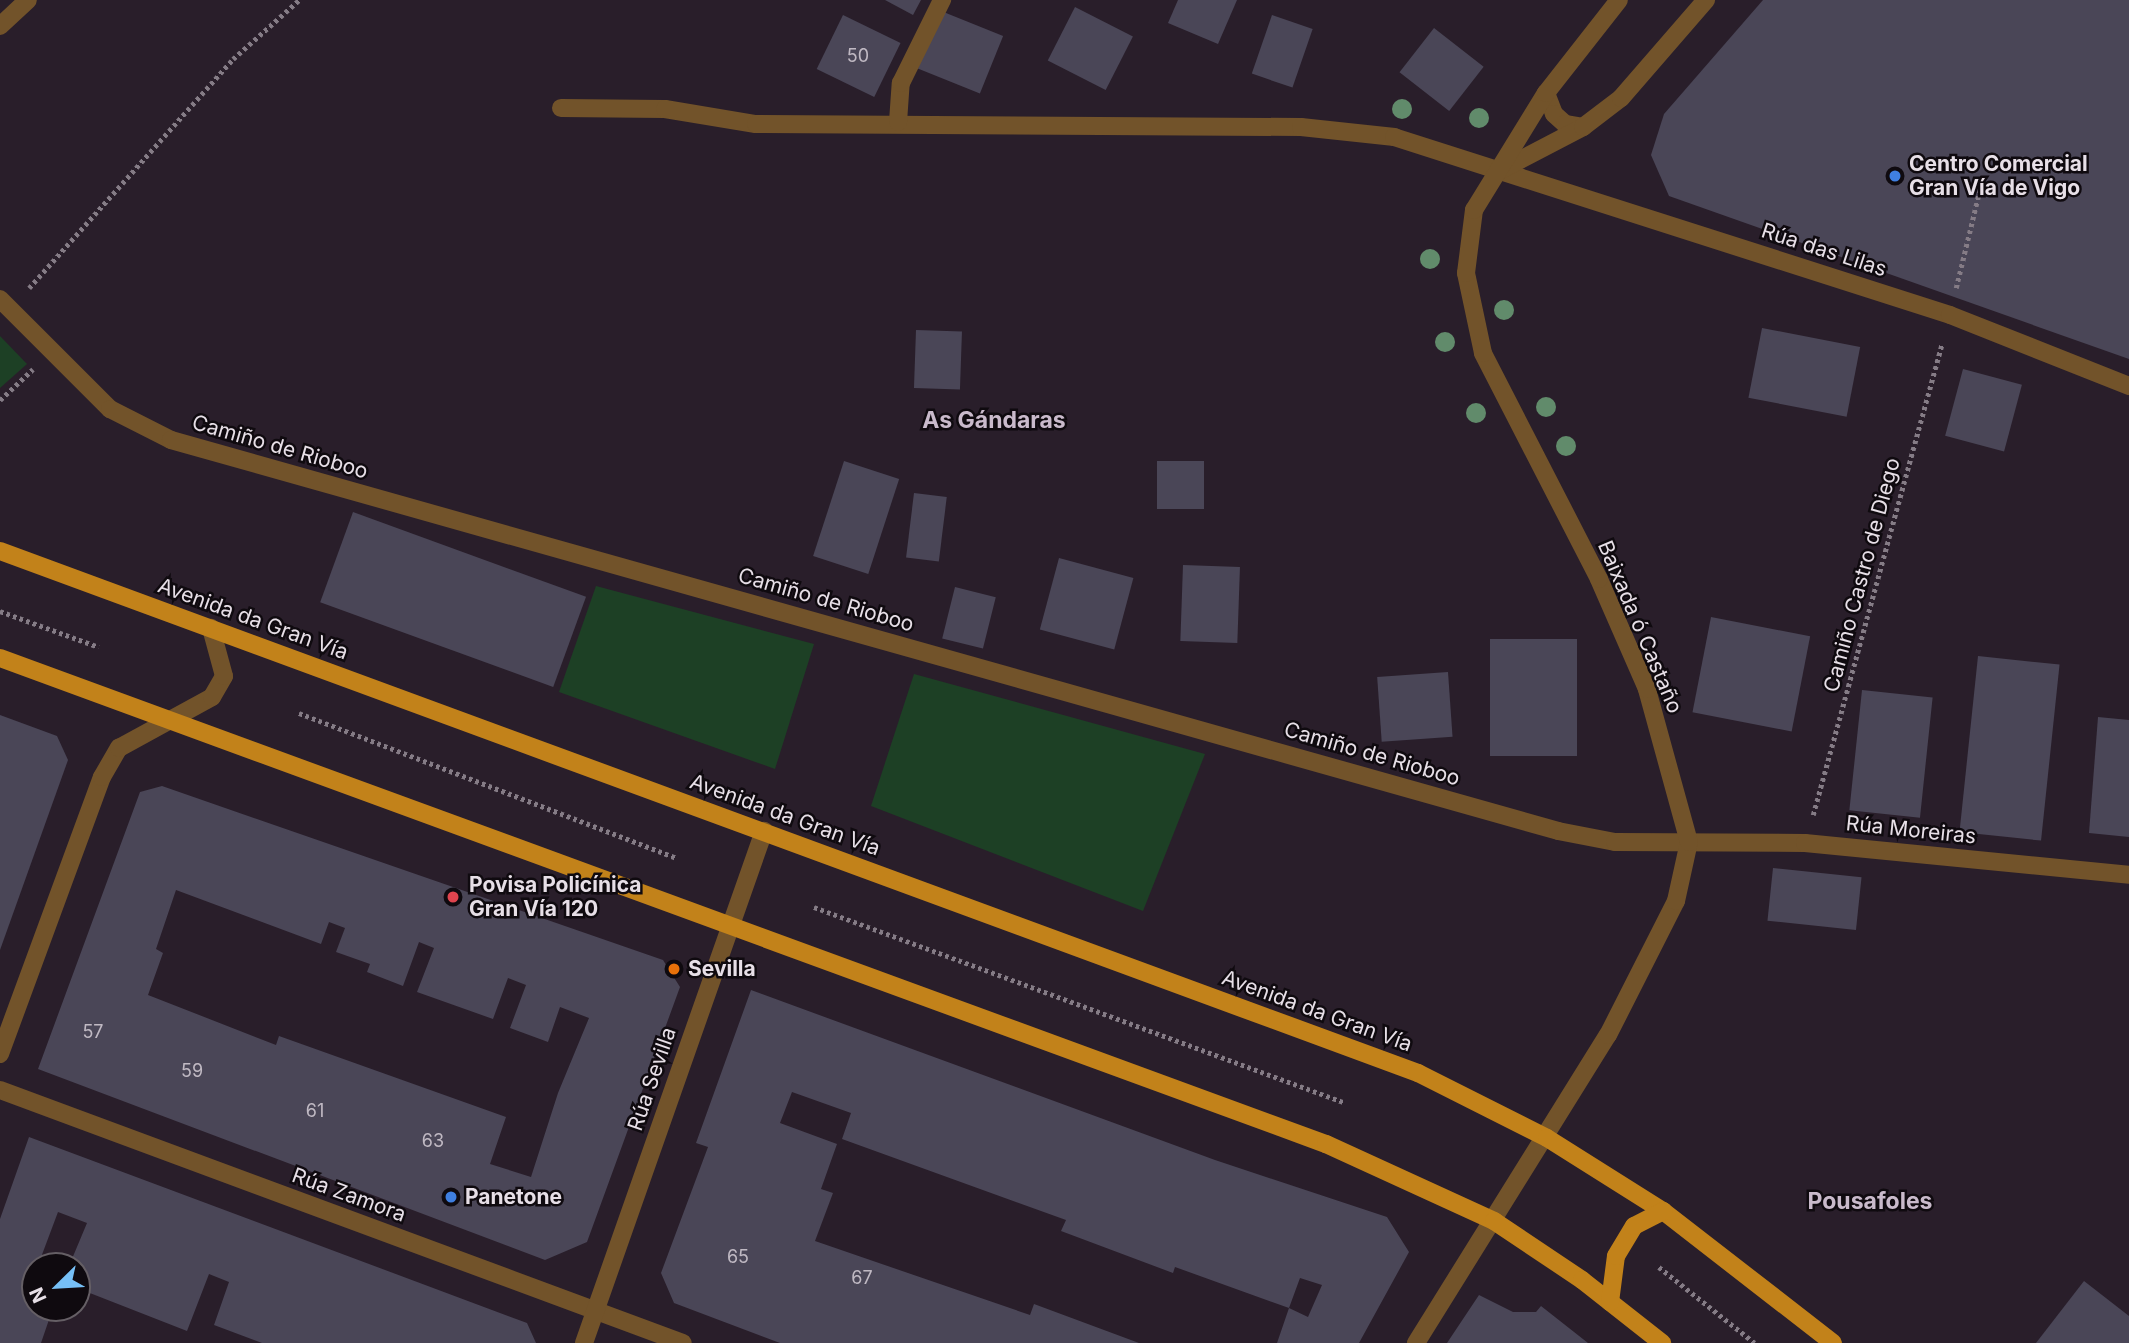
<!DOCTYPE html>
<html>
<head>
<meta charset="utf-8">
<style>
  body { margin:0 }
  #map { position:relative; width:2129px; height:1343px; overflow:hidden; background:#291e2a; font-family:Inter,sans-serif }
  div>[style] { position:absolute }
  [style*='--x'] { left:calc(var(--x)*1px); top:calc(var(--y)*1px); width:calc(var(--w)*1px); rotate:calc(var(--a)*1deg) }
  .green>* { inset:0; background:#1d4025 }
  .building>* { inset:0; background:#4a4657; transform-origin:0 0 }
  .path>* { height:4.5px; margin-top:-2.25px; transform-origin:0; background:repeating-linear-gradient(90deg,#857c86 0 3.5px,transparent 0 7px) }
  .street>* { height:18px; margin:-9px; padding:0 9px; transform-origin:9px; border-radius:9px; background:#72532a }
  .primary>* { height:18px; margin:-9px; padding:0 9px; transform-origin:9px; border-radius:9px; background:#c2821a }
  .trees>* { width:20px; height:20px; margin:-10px; border-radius:50%; background:#618b6b }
  .dots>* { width:19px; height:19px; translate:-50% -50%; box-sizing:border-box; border:4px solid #0f0a0f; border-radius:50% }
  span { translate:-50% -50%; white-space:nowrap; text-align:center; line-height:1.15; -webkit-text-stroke:5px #0f0a0f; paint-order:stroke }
  .number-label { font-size:18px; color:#c0b9c3 }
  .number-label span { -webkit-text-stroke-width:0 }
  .poi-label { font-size:21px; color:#e7dfe7; font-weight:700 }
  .left { translate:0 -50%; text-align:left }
  .street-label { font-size:21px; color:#e7dfe7 }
  .neighbourhood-label { font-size:23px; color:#c9bacb; font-weight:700 }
  .north { position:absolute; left:21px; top:1252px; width:70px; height:70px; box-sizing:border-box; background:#0f0a0f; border:2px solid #655f65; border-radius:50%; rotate:246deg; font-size:19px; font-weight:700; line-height:28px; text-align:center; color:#e7dfe7 }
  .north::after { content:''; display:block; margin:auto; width:24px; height:32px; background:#76c0f7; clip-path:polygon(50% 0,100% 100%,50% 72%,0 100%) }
</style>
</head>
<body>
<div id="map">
  <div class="green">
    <div style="clip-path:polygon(0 336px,27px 364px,0 388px)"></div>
    <div style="clip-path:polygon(596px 586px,814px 644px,775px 769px,559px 692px)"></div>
    <div style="clip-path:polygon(914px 674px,1205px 754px,1143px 911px,871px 806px)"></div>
  </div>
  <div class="building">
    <div style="clip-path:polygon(885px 0,921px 0,913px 15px)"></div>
    <div style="clip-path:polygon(1178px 0,1237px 0,1218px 44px,1168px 23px)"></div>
    <div style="clip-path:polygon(1763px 0,2129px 0,2129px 359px,1669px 196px,1651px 155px,1664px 114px)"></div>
    <div style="left:1075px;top:7px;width:65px;height:60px;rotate:27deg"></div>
    <div style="left:941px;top:11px;width:67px;height:62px;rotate:22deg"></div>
    <div style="left:843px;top:15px;width:64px;height:60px;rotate:26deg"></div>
    <div style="left:1272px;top:15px;width:43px;height:62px;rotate:19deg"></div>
    <div style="left:1434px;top:28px;width:63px;height:56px;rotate:38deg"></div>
    <div style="left:1762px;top:328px;width:100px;height:71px;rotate:11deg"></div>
    <div style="left:916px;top:330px;width:46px;height:58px;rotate:2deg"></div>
    <div style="left:1963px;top:369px;width:61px;height:69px;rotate:15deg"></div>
    <div style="left:844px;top:461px;width:58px;height:100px;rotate:18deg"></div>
    <div style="left:1157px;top:461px;width:47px;height:48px"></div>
    <div style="left:914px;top:493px;width:33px;height:65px;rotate:7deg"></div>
    <div style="left:353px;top:512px;width:248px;height:96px;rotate:20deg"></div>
    <div style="left:1059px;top:558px;width:77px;height:74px;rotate:15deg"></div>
    <div style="left:1183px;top:565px;width:57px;height:76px;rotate:2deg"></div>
    <div style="left:955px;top:587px;width:42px;height:53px;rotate:14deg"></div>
    <div style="left:1711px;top:617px;width:101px;height:97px;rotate:11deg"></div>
    <div style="left:1577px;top:639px;width:117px;height:87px;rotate:90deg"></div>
    <div style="left:1978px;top:656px;width:82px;height:177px;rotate:6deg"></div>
    <div style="left:1448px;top:672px;width:65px;height:71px;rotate:86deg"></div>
    <div style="left:1862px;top:690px;width:71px;height:121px;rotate:6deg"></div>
    <div style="clip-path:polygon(0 715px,57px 736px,68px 760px,0 950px)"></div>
    <div style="clip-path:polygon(2098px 717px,2129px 720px,2129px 837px,2089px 833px)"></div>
    <div style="clip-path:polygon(evenodd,162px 786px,663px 960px,680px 987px,587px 1242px,545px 1260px,38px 1069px,140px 792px,162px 786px,176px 890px,321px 944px,329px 922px,345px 928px,336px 952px,370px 964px,367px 972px,403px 986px,419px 942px,434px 948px,417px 992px,493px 1019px,508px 978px,526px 985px,510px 1028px,548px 1042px,560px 1007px,589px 1018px,558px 1093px,531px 1177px,490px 1164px,506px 1117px,279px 1036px,276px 1045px,148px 995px,163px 953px,156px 949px,176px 890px)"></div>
    <div style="left:1773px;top:868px;width:89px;height:53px;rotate:6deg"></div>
    <div style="clip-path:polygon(751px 990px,1215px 1160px,1387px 1217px,1409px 1252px,1359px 1343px,1277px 1343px,1289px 1308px,1308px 1317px,1322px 1285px,1300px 1278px,1289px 1308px,1175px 1267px,1173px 1273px,1061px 1231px,1066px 1220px,842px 1139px,851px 1113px,792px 1092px,780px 1123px,837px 1144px,821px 1189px,833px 1193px,815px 1241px,1030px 1315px,1034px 1304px,1139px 1343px,780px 1343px,674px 1303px,661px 1273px,708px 1147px,696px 1143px)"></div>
    <div style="clip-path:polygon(29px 1137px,527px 1323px,536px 1343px,262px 1343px,214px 1325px,229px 1282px,209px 1274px,187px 1331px,77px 1288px,77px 1266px,69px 1266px,87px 1223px,58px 1212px,40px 1260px,55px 1266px,35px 1266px,35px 1308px,53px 1308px,41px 1343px,0 1343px,0 1219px)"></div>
    <div style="clip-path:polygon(2084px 1281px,2129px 1316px,2129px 1343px,2036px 1343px)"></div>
    <div style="clip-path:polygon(1479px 1295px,1513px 1312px,1536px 1312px,1541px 1306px,1588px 1343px,1447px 1343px)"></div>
  </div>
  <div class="path">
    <div style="--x:29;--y:288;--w:307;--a:-48.3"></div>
    <div style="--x:233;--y:59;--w:89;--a:-41.8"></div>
    <div style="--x:1956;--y:288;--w:115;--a:-76.4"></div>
    <div style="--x:0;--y:400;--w:45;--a:-43.2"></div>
    <div style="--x:0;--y:611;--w:105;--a:20"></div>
    <div style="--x:299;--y:713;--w:405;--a:21"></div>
    <div style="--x:1813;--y:815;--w:488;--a:-74.7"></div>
    <div style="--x:814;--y:907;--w:564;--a:20.23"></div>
    <div style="--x:1659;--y:1267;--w:122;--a:38.4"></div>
  </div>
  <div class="street">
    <div style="--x:0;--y:26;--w:38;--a:-43"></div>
    <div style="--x:1546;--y:93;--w:22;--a:69"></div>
    <div style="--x:1554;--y:114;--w:15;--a:42"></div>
    <div style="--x:1565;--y:124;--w:18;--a:9"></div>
    <div style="--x:561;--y:108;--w:104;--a:0.6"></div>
    <div style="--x:665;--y:109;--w:92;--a:9.4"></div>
    <div style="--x:756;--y:124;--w:545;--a:0.32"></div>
    <div style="--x:1301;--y:127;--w:94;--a:6.1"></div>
    <div style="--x:1394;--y:137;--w:584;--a:17.75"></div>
    <div style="--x:1950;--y:315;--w:193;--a:21.6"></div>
    <div style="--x:898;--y:122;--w:39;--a:-86"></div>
    <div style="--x:901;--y:83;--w:93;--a:-63.7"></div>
    <div style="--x:1499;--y:171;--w:95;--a:-27.6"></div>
    <div style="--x:1583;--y:127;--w:48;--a:-37.3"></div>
    <div style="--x:1621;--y:98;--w:130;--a:-49.1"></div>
    <div style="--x:0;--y:299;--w:156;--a:45"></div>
    <div style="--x:110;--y:409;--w:68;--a:26.9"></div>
    <div style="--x:171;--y:440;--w:1441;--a:15.74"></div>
    <div style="--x:1558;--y:831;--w:58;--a:10.9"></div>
    <div style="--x:1615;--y:842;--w:190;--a:0.3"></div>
    <div style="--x:1805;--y:843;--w:326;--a:5.6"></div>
    <div style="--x:0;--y:1054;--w:295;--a:-69.8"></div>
    <div style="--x:102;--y:777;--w:34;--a:-60"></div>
    <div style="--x:119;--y:748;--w:106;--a:-28.7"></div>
    <div style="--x:212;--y:697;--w:24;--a:-60"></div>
    <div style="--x:224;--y:676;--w:50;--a:-105.2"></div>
    <div style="--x:0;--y:1090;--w:728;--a:20.33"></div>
    <div style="--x:584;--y:1343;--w:543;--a:-70.63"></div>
    <div style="--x:1416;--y:1343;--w:363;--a:-58.1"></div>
    <div style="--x:1608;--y:1035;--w:150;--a:-63.1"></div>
    <div style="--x:1676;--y:901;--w:60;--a:-77.6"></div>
    <div style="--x:1689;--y:842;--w:159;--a:-105.4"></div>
    <div style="--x:1647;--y:689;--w:120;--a:-113.6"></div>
    <div style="--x:1599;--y:579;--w:254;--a:-117.2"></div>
    <div style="--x:1483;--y:353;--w:82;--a:-102"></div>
    <div style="--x:1466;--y:273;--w:64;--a:-82.8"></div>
    <div style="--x:1474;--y:210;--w:137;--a:-58.4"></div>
    <div style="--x:1546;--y:93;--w:118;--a:-51.9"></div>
  </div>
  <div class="primary">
    <div style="--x:0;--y:551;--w:1511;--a:20.21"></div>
    <div style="--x:1418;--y:1073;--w:144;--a:26.7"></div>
    <div style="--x:1547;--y:1138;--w:137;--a:32.2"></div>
    <div style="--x:1663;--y:1211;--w:215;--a:37.8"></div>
    <div style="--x:0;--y:658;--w:1412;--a:20.13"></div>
    <div style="--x:1326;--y:1144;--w:185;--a:24.6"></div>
    <div style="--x:1494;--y:1221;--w:106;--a:33.8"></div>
    <div style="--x:1582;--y:1280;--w:102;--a:38.2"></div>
    <div style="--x:1610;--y:1302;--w:46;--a:-82.6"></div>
    <div style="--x:1616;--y:1256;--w:35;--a:-59"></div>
    <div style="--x:1634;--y:1226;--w:33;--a:-27"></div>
  </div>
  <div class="trees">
    <div style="left:1402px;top:109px"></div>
    <div style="left:1479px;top:118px"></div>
    <div style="left:1430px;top:259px"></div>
    <div style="left:1504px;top:310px"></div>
    <div style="left:1445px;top:342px"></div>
    <div style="left:1546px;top:407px"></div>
    <div style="left:1476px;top:413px"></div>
    <div style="left:1566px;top:446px"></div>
  </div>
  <div class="dots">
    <div style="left:1895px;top:176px;background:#3f7fe0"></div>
    <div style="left:453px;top:897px;background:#e0444e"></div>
    <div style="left:674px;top:969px;background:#e8710a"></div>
    <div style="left:451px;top:1197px;background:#3f7fe0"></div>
  </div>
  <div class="number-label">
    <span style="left:858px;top:56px">50</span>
    <span style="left:93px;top:1032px">57</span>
    <span style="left:192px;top:1071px">59</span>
    <span style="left:315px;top:1111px">61</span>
    <span style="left:433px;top:1141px">63</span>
    <span style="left:738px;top:1257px">65</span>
    <span style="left:862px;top:1278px">67</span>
  </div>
  <div class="poi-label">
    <span class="left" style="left:1909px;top:176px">Centro Comercial<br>Gran Vía de Vigo</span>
    <span class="left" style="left:469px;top:897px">Povisa Policínica<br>Gran Vía 120</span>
    <span class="left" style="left:688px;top:969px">Sevilla</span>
    <span class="left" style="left:465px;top:1197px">Panetone</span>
  </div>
  <div class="street-label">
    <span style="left:1824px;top:250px;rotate:18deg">Rúa das Lilas</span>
    <span style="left:280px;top:447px;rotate:16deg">Camiño de Rioboo</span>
    <span style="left:1862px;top:575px;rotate:-75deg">Camiño Castro de Diego</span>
    <span style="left:826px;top:600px;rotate:16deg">Camiño de Rioboo</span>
    <span style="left:253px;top:619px;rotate:20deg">Avenida da Gran Vía</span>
    <span style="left:1640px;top:627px;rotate:67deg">Baixada ó Castaño</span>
    <span style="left:1372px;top:754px;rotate:16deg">Camiño de Rioboo</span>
    <span style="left:785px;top:815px;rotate:20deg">Avenida da Gran Vía</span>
    <span style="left:1911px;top:830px;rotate:6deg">Rúa Moreiras</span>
    <span style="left:1317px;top:1011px;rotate:20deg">Avenida da Gran Vía</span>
    <span style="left:652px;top:1079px;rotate:-71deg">Rúa Sevilla</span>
    <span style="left:349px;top:1195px;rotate:20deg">Rúa Zamora</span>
  </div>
  <div class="neighbourhood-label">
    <span style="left:994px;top:420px">As Gándaras</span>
    <span style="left:1870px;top:1201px">Pousafoles</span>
  </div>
  <div class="north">N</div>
</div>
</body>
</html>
